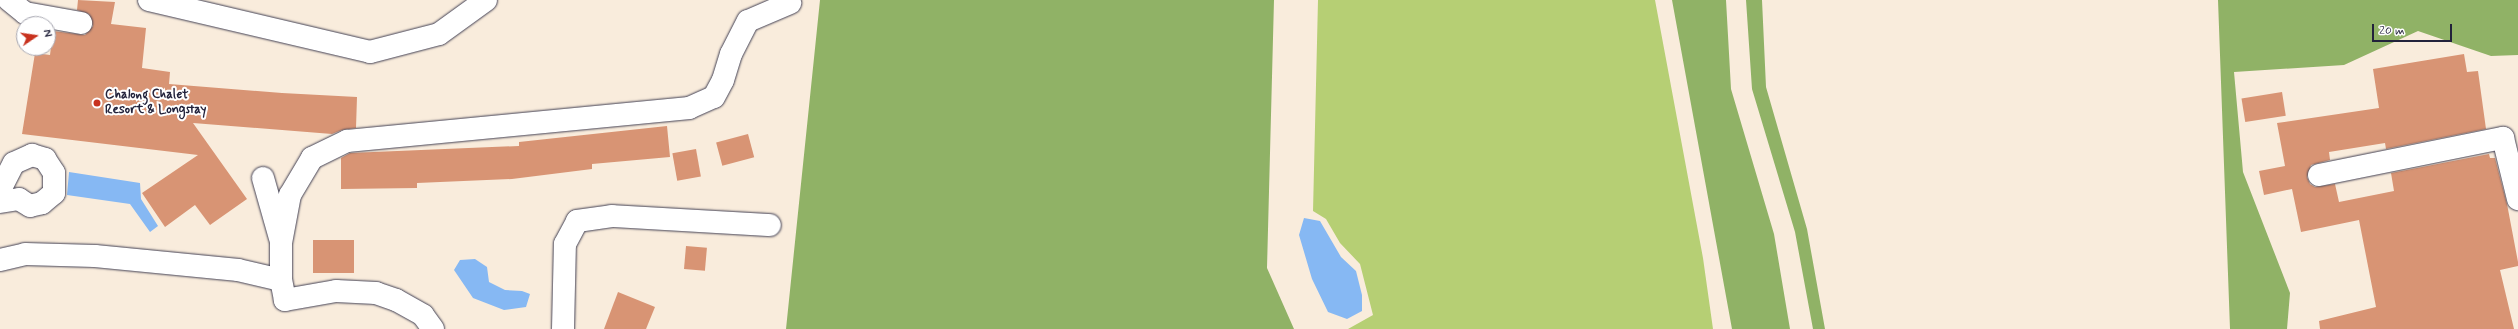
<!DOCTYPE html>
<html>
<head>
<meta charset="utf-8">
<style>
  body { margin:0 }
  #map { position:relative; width:2518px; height:329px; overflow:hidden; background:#f9ecdc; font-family:Mynerve,sans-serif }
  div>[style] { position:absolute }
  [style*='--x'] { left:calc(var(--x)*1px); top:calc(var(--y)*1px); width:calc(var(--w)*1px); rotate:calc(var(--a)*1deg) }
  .green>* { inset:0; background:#b6cf74 }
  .forest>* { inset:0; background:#90b266 }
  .water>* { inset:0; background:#86b8f3 }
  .building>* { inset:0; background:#d89474; transform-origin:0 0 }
  .roads { filter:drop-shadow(0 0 1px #424053) drop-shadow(0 0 1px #424053) }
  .minor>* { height:22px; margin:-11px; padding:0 11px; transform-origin:11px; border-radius:11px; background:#fff }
  .dots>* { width:11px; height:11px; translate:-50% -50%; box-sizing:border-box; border:2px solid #fff; border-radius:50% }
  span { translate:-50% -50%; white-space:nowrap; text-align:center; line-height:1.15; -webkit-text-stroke:4px #fff; paint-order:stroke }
  .poi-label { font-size:13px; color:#22223b; font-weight:700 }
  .left { translate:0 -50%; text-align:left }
  .north { position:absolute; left:16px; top:16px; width:40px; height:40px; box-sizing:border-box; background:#fff; border:1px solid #a7a7b1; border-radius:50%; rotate:77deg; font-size:11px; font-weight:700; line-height:16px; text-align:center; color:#22223b }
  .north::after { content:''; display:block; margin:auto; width:14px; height:18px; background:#c8321e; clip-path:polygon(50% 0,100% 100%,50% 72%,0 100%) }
  .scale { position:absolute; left:2372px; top:24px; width:80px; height:18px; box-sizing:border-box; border:2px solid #22223b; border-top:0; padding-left:5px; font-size:12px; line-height:14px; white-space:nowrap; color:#22223b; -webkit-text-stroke:3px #fff; paint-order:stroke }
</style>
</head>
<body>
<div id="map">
  <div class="green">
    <div style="clip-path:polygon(1318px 0,1655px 0,1703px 258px,1713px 329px,1348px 329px,1373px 315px,1360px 264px,1340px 243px,1326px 219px,1313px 211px)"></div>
  </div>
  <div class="forest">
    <div style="clip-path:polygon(820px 0,1274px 0,1267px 268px,1294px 329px,786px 329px)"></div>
    <div style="clip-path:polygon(1672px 0,1726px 0,1731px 89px,1774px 234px,1790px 329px,1732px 329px)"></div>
    <div style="clip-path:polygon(1746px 0,1762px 0,1766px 87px,1807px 229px,1825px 329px,1813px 329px,1795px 232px,1752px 89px)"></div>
    <div style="clip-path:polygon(2218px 0,2518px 0,2518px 55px,2491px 56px,2418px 31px,2344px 65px,2234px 72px,2243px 172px,2290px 293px,2287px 329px,2230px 329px)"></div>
  </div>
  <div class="water">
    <div style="clip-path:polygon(69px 172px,140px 183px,141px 199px,158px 226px,150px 232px,130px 204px,67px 195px)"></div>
    <div style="clip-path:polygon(1304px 218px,1320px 221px,1341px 257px,1356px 271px,1362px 295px,1362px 311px,1347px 319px,1328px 312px,1312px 279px,1299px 235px)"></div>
    <div style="clip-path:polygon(475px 259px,487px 267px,489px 282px,505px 290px,522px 291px,530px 294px,526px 307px,504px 310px,473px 298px,454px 270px,460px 260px)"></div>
  </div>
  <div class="building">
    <div style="clip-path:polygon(78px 0,115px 2px,111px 24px,146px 28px,142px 68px,170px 72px,169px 84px,282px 93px,357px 97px,356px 128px,342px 130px,332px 134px,193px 123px,247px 199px,210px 225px,195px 205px,165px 227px,142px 193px,198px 155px,22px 134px,35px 53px,50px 55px,53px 31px,85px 35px,93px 26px,89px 14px,77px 10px)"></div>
    <div style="clip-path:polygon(2464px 54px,2467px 72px,2478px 71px,2486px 129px,2386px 149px,2385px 143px,2329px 152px,2330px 160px,2311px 165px,2307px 177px,2310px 184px,2315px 187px,2335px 184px,2339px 202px,2394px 191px,2391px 173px,2489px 154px,2490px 158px,2495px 158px,2507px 204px,2518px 262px,2518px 266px,2500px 270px,2514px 329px,2320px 329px,2319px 321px,2376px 307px,2359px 220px,2301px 232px,2292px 189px,2264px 195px,2259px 171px,2285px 166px,2277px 123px,2379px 108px,2373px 69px)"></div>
    <div style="left:2282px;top:92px;width:24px;height:41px;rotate:81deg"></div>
    <div style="clip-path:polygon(667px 126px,670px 157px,592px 164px,592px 169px,512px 179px,417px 183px,417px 188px,341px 189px,341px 158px,350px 153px,519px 146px,519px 142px)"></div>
    <div style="left:748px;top:134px;width:24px;height:33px;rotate:75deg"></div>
    <div style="left:696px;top:149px;width:28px;height:24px;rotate:80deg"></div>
    <div style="left:313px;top:240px;width:41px;height:33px"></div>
    <div style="left:686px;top:246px;width:21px;height:23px;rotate:5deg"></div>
    <div style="clip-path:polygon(618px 292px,655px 307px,646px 329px,604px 329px)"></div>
  </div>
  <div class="roads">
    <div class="minor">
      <div style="--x:9;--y:0;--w:21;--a:39"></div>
      <div style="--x:25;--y:13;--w:57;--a:10.1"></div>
      <div style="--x:149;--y:0;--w:227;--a:13.2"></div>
      <div style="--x:370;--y:52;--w:71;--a:-14.6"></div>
      <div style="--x:439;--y:34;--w:58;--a:-35.9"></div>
      <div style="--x:2319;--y:175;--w:188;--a:-11.4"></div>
      <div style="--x:2503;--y:138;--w:63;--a:76.2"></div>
      <div style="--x:263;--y:178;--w:62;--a:74.2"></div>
      <div style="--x:0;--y:190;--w:30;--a:-63"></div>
      <div style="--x:14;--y:163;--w:20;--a:-24"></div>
      <div style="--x:32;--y:155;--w:14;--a:17"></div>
      <div style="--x:45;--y:159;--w:17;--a:57"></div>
      <div style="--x:54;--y:173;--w:20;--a:90"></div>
      <div style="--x:54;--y:193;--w:16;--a:140"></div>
      <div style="--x:42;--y:203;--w:12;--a:166"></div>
      <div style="--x:30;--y:206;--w:13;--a:-148"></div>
      <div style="--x:19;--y:199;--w:19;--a:171"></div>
      <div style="--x:0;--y:260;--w:26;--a:-13"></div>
      <div style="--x:25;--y:254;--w:70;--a:1.6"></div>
      <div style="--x:95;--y:256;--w:144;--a:5.6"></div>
      <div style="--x:238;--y:270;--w:44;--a:13.1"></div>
      <div style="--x:433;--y:329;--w:17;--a:-126"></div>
      <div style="--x:423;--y:315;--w:31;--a:-151"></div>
      <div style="--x:396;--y:300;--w:21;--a:-161"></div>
      <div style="--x:376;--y:293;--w:40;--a:-177.1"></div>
      <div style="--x:336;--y:291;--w:52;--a:170"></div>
      <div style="--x:285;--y:300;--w:20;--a:-101"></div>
      <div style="--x:281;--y:280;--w:37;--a:-90"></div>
      <div style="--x:281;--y:243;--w:49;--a:-79.4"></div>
      <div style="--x:290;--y:195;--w:43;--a:-59.3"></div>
      <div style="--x:312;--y:158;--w:39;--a:-26"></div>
      <div style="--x:347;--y:141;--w:344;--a:-5.5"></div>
      <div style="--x:689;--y:108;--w:27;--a:-24"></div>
      <div style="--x:714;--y:97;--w:19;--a:-62"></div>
      <div style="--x:723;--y:80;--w:27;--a:-73"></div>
      <div style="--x:731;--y:54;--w:37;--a:-63"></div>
      <div style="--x:748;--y:21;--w:46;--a:-23.2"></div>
      <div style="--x:563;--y:329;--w:85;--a:-88.7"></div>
      <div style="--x:565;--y:244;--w:26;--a:-62"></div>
      <div style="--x:577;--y:221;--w:35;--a:-8"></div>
      <div style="--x:612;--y:216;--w:158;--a:3.3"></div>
    </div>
  </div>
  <div class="dots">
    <div style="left:97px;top:103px;background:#c8321e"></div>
  </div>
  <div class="poi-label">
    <span class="left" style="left:105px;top:103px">Chalong Chalet<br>Resort &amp; Longstay</span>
  </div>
  <div class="north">N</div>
  <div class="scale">20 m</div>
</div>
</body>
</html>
